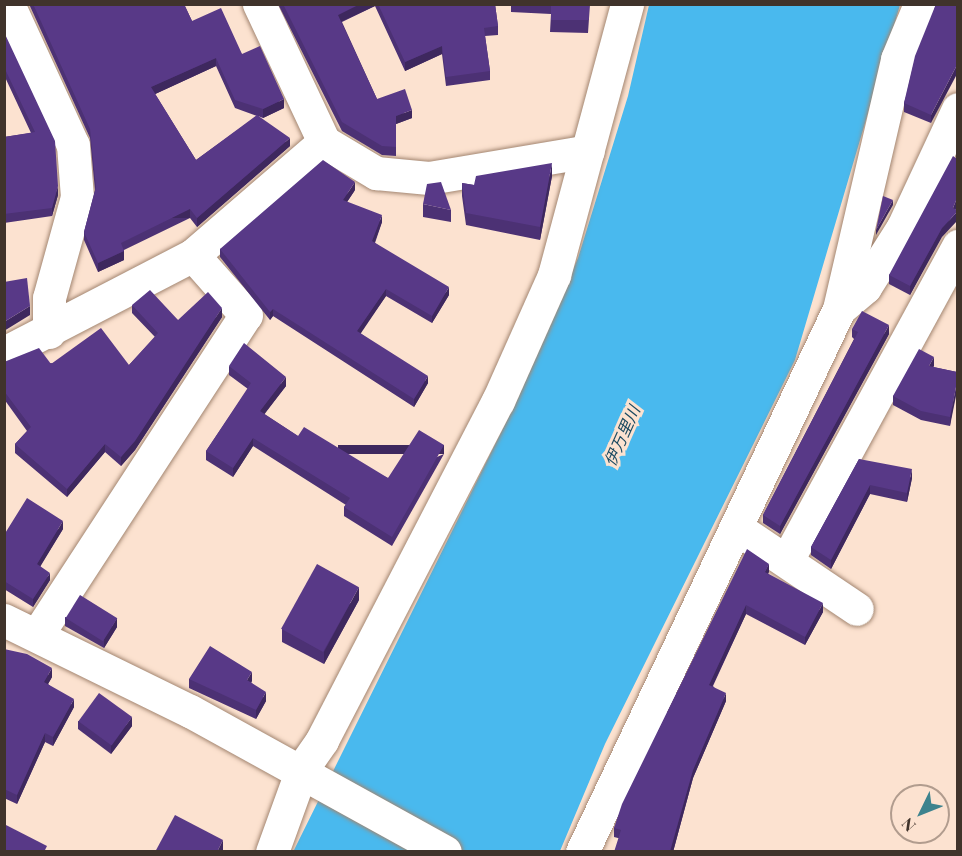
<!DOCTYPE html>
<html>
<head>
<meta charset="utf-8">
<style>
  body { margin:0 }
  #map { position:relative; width:962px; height:856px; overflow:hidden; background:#fce2d0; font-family:"Playfair Display","Noto Sans JP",serif }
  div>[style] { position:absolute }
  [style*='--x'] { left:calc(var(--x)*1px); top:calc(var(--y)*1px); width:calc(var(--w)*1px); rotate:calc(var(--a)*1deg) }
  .water>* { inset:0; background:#49b9ee }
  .roads { filter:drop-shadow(0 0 2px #a38671) drop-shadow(0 0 2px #a38671) }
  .minor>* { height:33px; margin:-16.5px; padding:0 16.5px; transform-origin:16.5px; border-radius:16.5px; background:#fff }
  .wall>* { inset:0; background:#4c3174 }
  .shaded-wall>* { inset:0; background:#3e285e; transform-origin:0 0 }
  .building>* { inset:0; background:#583987; transform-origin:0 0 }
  span { translate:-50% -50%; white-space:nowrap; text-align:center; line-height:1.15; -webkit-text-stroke:6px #fce2d0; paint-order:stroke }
  .water-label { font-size:16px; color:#1c4a61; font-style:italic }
  .frame { position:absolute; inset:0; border:6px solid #40332b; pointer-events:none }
  .north { position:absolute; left:890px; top:784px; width:60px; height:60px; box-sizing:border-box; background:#fce2d0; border:2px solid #b19c8e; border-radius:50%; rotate:227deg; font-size:16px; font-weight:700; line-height:24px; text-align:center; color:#40332b }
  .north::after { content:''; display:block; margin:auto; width:21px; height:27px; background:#3d838e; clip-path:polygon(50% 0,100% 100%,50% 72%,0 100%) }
</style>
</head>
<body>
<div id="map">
  <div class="water">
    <div style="clip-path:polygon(649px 5px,900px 5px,795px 360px,605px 744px,560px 851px,293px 852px,517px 400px,578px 258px,628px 96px)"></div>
  </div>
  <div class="roads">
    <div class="minor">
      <div style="--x:8;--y:4;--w:155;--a:65.3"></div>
      <div style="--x:73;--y:145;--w:52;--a:85.6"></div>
      <div style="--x:77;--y:197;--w:105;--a:105.5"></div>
      <div style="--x:49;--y:298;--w:34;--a:90"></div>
      <div style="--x:324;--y:142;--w:61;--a:30.8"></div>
      <div style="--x:376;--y:173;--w:53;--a:5.4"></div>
      <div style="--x:429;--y:178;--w:161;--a:-9.6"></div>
      <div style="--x:839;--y:309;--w:34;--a:-40"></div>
      <div style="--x:865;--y:287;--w:71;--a:-57.7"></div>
      <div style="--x:903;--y:227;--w:130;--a:-65"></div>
      <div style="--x:4;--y:353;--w:213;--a:-27.4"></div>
      <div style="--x:193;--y:255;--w:173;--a:-40.8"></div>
      <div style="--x:324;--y:142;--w:153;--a:-115.2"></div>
      <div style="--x:738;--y:529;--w:143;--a:33.9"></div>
      <div style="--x:787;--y:560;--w:358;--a:-61.4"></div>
      <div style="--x:4;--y:620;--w:207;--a:26.1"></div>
      <div style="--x:190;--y:711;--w:291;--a:28.9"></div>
      <div style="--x:37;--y:635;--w:382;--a:-56.9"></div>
      <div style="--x:246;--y:315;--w:80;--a:-131.5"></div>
      <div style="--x:272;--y:852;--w:88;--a:-70.1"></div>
      <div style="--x:302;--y:769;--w:35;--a:-55"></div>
      <div style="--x:322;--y:740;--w:382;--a:-62.6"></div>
      <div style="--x:498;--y:401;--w:138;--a:-66"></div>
      <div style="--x:554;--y:275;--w:281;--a:-74.9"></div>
      <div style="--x:582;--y:852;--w:601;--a:-64.67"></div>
      <div style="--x:839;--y:309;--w:257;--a:-76.9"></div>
      <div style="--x:897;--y:59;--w:60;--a:-67.3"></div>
    </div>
  </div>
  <div class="wall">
    <div style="clip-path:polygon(evenodd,29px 4px,184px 4px,192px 21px,242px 54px,284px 108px,263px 118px,258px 116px,290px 146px,197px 227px,190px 218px,124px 250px,124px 260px,98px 272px,84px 240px,84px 232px,95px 190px,90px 138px,29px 4px,216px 66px,235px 108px,257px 116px,196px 160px,155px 94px,216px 66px)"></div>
    <div style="clip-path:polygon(278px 4px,495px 4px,498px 26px,498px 35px,485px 36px,490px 71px,490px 80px,446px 86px,442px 54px,405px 71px,375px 6px,342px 22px,377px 99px,412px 118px,396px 124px,396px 156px,382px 155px,342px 131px)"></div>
    <div style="clip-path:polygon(511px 4px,590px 4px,588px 33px,550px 32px,551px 14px,511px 12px)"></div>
    <div style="clip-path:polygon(936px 4px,931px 123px,904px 112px,904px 103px)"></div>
    <div style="clip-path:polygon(4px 32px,58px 195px,52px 216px,4px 223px,4px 137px,31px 133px,4px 75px)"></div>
    <div style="clip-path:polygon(552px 176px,540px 240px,466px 225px,462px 196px,462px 183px,474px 185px)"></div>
    <div style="clip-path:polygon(355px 190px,347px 202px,382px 222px,375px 243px,449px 295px,432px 323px,386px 296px,360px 333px,428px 383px,414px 407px,273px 316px,270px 320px,220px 257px,220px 249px)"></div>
    <div style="clip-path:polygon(423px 204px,451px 210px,451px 222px,423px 217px)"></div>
    <div style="clip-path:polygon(957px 206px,910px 295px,889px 284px,889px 275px)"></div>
    <div style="clip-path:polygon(132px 305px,178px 320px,222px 317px,135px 450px,121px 466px,105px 452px,67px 497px,15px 453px,15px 444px,27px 431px,4px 399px,4px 362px,129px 365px,155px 337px,132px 313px)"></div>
    <div style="clip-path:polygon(852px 329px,889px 334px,780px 534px,763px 523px,763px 515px,854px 339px,852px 337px)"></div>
    <div style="clip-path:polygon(229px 366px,286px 386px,264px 414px,298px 436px,388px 478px,444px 454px,392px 546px,344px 516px,344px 507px,346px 505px,253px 446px,233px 477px,206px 460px,206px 451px,248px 389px,229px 375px)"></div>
    <div style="clip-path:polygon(934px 366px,933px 367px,957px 372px,950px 426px,921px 420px,893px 405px,893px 396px)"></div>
    <div style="clip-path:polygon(859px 459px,912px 478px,907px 502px,870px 494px,831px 569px,811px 555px,811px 547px)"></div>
    <div style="clip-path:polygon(63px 529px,40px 566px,50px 580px,33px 607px,4px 589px,4px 535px)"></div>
    <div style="clip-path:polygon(769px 564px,768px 574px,823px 612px,805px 645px,746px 614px,713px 686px,726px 701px,693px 778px,673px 852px,614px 837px,614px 828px)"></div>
    <div style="clip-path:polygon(359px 600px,324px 664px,282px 642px,282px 629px)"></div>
    <div style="clip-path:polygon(65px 617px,117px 627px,104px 648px,65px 626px)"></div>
    <div style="clip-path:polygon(4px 649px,52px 677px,48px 684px,74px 707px,53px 746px,45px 742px,17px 804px,4px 798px)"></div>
    <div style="clip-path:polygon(189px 679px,252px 681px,251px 682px,266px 701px,256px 719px,189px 688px)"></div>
    <div style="clip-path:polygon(78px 721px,132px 726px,111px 754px,78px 729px)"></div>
  </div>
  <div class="shaded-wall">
    <div style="clip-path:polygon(360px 4px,375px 4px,375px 6px,338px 23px,338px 15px)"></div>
    <div style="clip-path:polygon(442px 46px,442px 54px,405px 71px,405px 62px)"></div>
    <div style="clip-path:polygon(216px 58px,216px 66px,151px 96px,151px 87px)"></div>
    <div style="clip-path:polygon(957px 65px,957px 74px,931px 123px,931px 115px)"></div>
    <div style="clip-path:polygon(284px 99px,284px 108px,263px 118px,263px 109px)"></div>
    <div style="clip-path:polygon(412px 110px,412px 118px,396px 124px,396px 116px)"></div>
    <div style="clip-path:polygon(290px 138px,290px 146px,197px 227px,197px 218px)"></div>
    <div style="clip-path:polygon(552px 163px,552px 176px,540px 240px,540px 227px)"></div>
    <div style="clip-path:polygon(355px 182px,355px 190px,343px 208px,343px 200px)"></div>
    <div style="clip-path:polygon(58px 186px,58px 195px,52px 216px,52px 208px)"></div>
    <div style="clip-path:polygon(957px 198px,957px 206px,953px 216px,953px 208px)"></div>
    <div style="clip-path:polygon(893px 200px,893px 205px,876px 235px,876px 230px)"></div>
    <div style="left:190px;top:209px;width:9px;height:77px;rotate:90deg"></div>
    <div style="clip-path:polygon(957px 212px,957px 221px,942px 237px,910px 295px,910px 286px,942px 228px)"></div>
    <div style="clip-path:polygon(382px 215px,382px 222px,372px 249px,372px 241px)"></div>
    <div style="clip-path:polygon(124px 251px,124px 260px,98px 272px,98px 263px)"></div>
    <div style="clip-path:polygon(449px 287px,449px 295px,432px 323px,432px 316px)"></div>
    <div style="clip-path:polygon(386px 289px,386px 296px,357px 339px,357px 331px)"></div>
    <div style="clip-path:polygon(30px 306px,30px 315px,4px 331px,4px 322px)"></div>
    <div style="clip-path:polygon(222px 308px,222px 317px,135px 450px,121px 466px,121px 457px)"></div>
    <div style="clip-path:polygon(273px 309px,273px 316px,270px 320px,270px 312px)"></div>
    <div style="clip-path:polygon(889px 325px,889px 334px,780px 534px,780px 526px)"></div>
    <div style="clip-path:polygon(934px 357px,934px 366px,929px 375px,929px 366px)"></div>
    <div style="clip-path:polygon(428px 376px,428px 383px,414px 407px,414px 399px)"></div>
    <div style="clip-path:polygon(286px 377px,286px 386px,260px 420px,260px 411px)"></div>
    <div style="clip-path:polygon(957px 382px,957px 391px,950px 426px,950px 417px)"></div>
    <div style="clip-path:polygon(253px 438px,253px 446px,233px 477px,233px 468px)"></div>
    <div style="clip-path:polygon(105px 444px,105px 452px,67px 497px,67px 489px)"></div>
    <div style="left:444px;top:445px;width:9px;height:106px;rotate:90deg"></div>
    <div style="clip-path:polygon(912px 469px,912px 478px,907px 502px,907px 493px)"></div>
    <div style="clip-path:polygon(870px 485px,870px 494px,831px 569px,831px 560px)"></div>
    <div style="clip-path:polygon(63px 521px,63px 529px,37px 572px,37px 564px)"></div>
    <div style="clip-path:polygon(769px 564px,769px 572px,765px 580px,765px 572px)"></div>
    <div style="clip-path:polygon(50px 573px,50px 580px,33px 607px,33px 599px)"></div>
    <div style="clip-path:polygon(359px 587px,359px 600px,324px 664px,324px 652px)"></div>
    <div style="clip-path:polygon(823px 603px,823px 612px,805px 645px,805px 637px)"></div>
    <div style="clip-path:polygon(746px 605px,746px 614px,709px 693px,709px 685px)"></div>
    <div style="clip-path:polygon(117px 618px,117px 627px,104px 648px,104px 639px)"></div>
    <div style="clip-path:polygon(52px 668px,52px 677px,44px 691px,44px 682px)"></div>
    <div style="clip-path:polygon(252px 672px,252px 681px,247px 689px,247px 680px)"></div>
    <div style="clip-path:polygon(266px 692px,266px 701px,256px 719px,256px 710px)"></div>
    <div style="clip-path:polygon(726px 693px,726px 701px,693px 778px,673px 852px,670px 852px,693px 770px)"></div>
    <div style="clip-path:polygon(74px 699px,74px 707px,53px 746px,53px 737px)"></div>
    <div style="clip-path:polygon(132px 717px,132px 726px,111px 754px,111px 745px)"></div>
    <div style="clip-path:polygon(45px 733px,45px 742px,17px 804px,17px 795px)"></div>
    <div style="clip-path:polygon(223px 840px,223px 852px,217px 852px)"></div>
  </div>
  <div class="building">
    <div style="clip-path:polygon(33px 4px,184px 4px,192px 21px,221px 8px,242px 54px,260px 46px,284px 99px,263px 109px,235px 100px,216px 58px,151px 87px,196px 160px,257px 115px,290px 138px,197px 218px,190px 209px,121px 243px,124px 251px,98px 263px,84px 232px,96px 187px,90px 129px)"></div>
    <div style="clip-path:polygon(283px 4px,360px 4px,338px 15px,377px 99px,405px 89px,412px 110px,396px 116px,396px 147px,382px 146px,342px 122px)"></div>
    <div style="clip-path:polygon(378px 4px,495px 4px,498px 26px,484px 28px,490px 71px,446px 77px,442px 46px,405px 62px)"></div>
    <div style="left:551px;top:4px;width:38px;height:16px"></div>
    <div style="clip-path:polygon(936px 4px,957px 4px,957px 65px,931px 115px,904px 103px,915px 56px)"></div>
    <div style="clip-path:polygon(4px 32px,55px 141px,58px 186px,52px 208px,4px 214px,4px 137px,35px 132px,4px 67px)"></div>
    <div style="clip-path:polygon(953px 156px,957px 159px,957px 198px,953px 208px,957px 210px,957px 212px,942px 228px,910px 286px,889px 275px)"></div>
    <div style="clip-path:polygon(323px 160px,355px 182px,343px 200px,382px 215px,372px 241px,449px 287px,432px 316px,386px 289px,357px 331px,428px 376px,414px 399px,273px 309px,270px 312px,220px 249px)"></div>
    <div style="clip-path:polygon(552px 163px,540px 227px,466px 213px,462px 183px,474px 185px,476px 176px)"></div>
    <div style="clip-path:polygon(441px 182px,451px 210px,423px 204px,427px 184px)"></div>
    <div style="clip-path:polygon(883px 196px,893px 200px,876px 230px)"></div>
    <div style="clip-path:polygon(27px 278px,30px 306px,4px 322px,4px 282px)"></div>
    <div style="clip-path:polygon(150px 290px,178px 320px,208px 292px,222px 308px,135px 441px,121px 457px,105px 444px,67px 489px,15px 444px,31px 427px,4px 391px,4px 362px,39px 348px,51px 364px,101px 328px,129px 365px,158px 333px,132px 305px)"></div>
    <div style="clip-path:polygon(862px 311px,889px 325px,780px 526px,763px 515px,858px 332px,852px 329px)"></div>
    <div style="clip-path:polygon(244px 343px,286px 377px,260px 411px,298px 436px,304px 427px,388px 478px,419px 430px,444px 445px,392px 537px,344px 507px,350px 498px,253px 438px,233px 468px,206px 451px,251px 383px,229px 366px)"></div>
    <div style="clip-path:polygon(919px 349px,934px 357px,929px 366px,957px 372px,957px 382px,950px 417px,921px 411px,893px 396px)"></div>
    <div style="clip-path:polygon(859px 459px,912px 469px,907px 493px,870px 485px,831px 560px,811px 547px)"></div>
    <div style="clip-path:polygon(27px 498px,63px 521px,37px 564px,50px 573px,33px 599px,4px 581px,4px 535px)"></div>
    <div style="clip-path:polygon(747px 549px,769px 564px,765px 572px,823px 603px,805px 637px,746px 605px,709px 685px,726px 693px,693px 770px,670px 851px,671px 852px,614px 852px,621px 830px,614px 828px,622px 804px)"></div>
    <div style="left:317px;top:564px;width:48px;height:74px;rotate:29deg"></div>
    <div style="left:80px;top:595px;width:44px;height:27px;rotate:32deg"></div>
    <div style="clip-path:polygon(210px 646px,252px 672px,247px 680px,266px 692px,256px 710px,189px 679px)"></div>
    <div style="clip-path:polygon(4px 649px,27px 654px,52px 668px,44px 682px,74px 699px,53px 737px,45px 733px,17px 795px,4px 789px)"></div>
    <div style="left:99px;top:693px;width:41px;height:35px;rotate:36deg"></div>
    <div style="clip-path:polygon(175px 815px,223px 840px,217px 852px,155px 852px)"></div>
    <div style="clip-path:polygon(4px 824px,47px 846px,44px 852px,4px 852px)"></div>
  </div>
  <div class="water-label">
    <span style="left:622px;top:436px;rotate:-66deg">伊万里川</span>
  </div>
  <div class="frame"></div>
  <div class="north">N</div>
</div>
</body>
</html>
